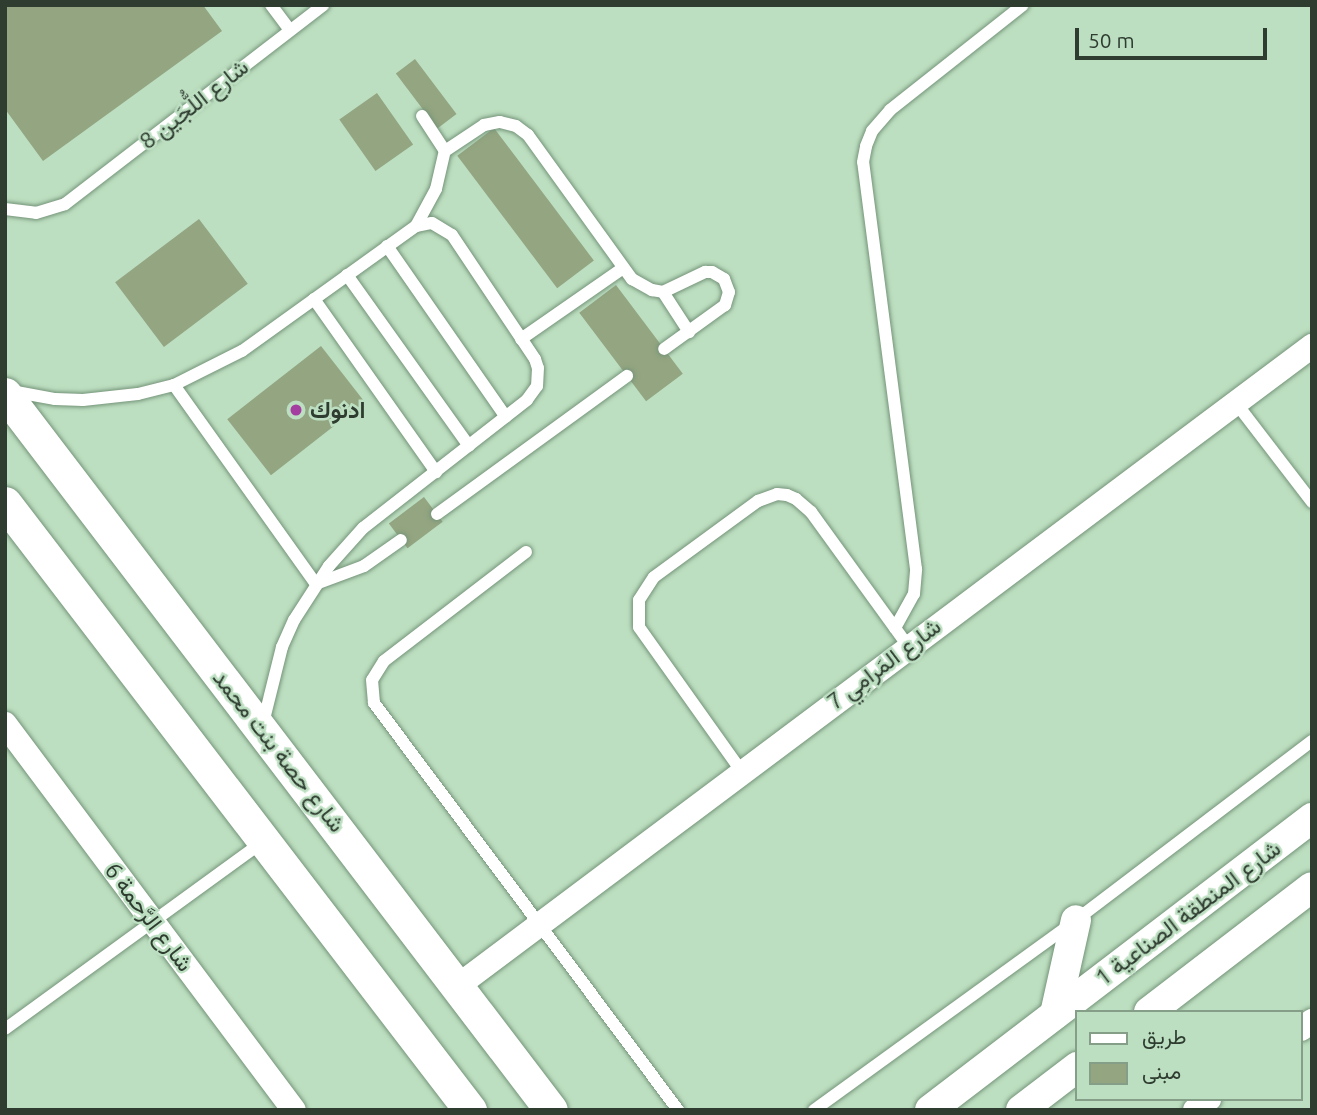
<!DOCTYPE html>
<html>
<head>
<meta charset="utf-8">
<style>
  body { margin:0 }
  #map { position:relative; width:1317px; height:1115px; overflow:hidden; background:#bddfc1; font-family:Ubuntu,Vazirmatn,sans-serif }
  div>[style] { position:absolute }
  [style*='--x'] { left:calc(var(--x)*1px); top:calc(var(--y)*1px); width:calc(var(--w)*1px); rotate:calc(var(--a)*1deg) }
  .building>* { inset:0; background:#93a581; transform-origin:0 0 }
  .roads { filter:drop-shadow(0 0 2px #759479) drop-shadow(0 0 2px #759479) }
  .service>* { height:12px; margin:-6px; padding:0 6px; transform-origin:6px; border-radius:6px; background:#fff }
  .minor>* { height:24px; margin:-12px; padding:0 12px; transform-origin:12px; border-radius:12px; background:#fff }
  .tertiary>* { height:30px; margin:-15px; padding:0 15px; transform-origin:15px; border-radius:15px; background:#fff }
  .secondary>* { height:33px; margin:-16.5px; padding:0 16.5px; transform-origin:16.5px; border-radius:16.5px; background:#fff }
  .dots>* { width:19px; height:19px; translate:-50% -50%; box-sizing:border-box; border:4px solid #bddfc1; border-radius:50% }
  span { translate:-50% -50%; white-space:nowrap; text-align:center; line-height:1.15; -webkit-text-stroke:5px #bddfc1; paint-order:stroke }
  .street-label { font-size:23px; color:#2f3d31 }
  .poi-label { font-size:23px; color:#2f3d31; font-weight:700 }
  .left { translate:0 -50%; text-align:left }
  .frame { position:absolute; inset:0; border:7px solid #2f3d31; pointer-events:none }
  .legend { position:absolute; left:1075px; top:1010px; width:228px; height:91px; box-sizing:border-box; background:#bddfc1; border:2px solid #849e87; margin:0; padding:9px 12px; list-style:none; font-size:21px; color:#2f3d31 }
  .legend li { display:flex; align-items:center; gap:14px; height:35px }
  .legend b { width:35px; border:2px solid #849e87 }
  .scale { position:absolute; left:1075px; top:28px; width:192px; height:32px; box-sizing:border-box; border:4px solid #2f3d31; border-top:0; padding-left:9px; font-size:21px; line-height:24px; white-space:nowrap; color:#2f3d31; -webkit-text-stroke:5px #bddfc1; paint-order:stroke }
</style>
</head>
<body>
<div id="map">
  <div class="building">
    <div style="clip-path:polygon(5px 5px,203px 5px,222px 31px,43px 161px,5px 109px)"></div>
    <div style="left:415px;top:59px;width:69px;height:24px;rotate:53deg"></div>
    <div style="left:377px;top:93px;width:63px;height:46px;rotate:55deg"></div>
    <div style="left:494px;top:128px;width:166px;height:46px;rotate:53deg"></div>
    <div style="left:199px;top:219px;width:81px;height:105px;rotate:53deg"></div>
    <div style="left:616px;top:285px;width:111px;height:46px;rotate:53deg"></div>
    <div style="left:321px;top:346px;width:71px;height:119px;rotate:52deg"></div>
    <div style="left:424px;top:497px;width:31px;height:44px;rotate:53deg"></div>
  </div>
  <div class="roads">
    <div class="service">
      <div style="--x:271;--y:5;--w:31;--a:53"></div>
      <div style="--x:422;--y:116;--w:42;--a:56.7"></div>
      <div style="--x:5;--y:209;--w:31;--a:7"></div>
      <div style="--x:36;--y:213;--w:30;--a:-17"></div>
      <div style="--x:65;--y:204;--w:326;--a:-37.6"></div>
      <div style="--x:416;--y:226;--w:42;--a:-61.6"></div>
      <div style="--x:436;--y:189;--w:39;--a:-77"></div>
      <div style="--x:445;--y:151;--w:47;--a:-33.7"></div>
      <div style="--x:484;--y:125;--w:16;--a:-11"></div>
      <div style="--x:500;--y:122;--w:16;--a:14"></div>
      <div style="--x:516;--y:126;--w:15;--a:37"></div>
      <div style="--x:528;--y:135;--w:178;--a:54.2"></div>
      <div style="--x:632;--y:279;--w:23;--a:29"></div>
      <div style="--x:652;--y:290;--w:11;--a:10"></div>
      <div style="--x:663;--y:292;--w:47;--a:-25.5"></div>
      <div style="--x:705;--y:272;--w:7;--a:0"></div>
      <div style="--x:712;--y:272;--w:14;--a:30"></div>
      <div style="--x:724;--y:279;--w:14;--a:69"></div>
      <div style="--x:729;--y:292;--w:14;--a:107"></div>
      <div style="--x:725;--y:305;--w:75;--a:144.2"></div>
      <div style="--x:387;--y:246;--w:208;--a:55.2"></div>
      <div style="--x:347;--y:275;--w:210;--a:54.5"></div>
      <div style="--x:663;--y:292;--w:48;--a:57"></div>
      <div style="--x:314;--y:299;--w:212;--a:54.8"></div>
      <div style="--x:521;--y:339;--w:124;--a:-34.8"></div>
      <div style="--x:174;--y:385;--w:244;--a:54.5"></div>
      <div style="--x:316;--y:584;--w:51;--a:-20.6"></div>
      <div style="--x:364;--y:566;--w:45;--a:-35.1"></div>
      <div style="--x:11;--y:391;--w:45;--a:10.3"></div>
      <div style="--x:55;--y:399;--w:28;--a:2"></div>
      <div style="--x:83;--y:400;--w:55;--a:-6.2"></div>
      <div style="--x:138;--y:394;--w:37;--a:-14"></div>
      <div style="--x:174;--y:385;--w:76;--a:-26.6"></div>
      <div style="--x:242;--y:351;--w:214;--a:-35.7"></div>
      <div style="--x:416;--y:226;--w:16;--a:-11"></div>
      <div style="--x:432;--y:223;--w:23;--a:31"></div>
      <div style="--x:452;--y:235;--w:149;--a:56.2"></div>
      <div style="--x:535;--y:359;--w:9;--a:72"></div>
      <div style="--x:538;--y:368;--w:18;--a:93"></div>
      <div style="--x:537;--y:386;--w:17;--a:126"></div>
      <div style="--x:527;--y:400;--w:208;--a:142"></div>
      <div style="--x:363;--y:528;--w:51;--a:131.8"></div>
      <div style="--x:329;--y:566;--w:64;--a:122.9"></div>
      <div style="--x:294;--y:620;--w:30;--a:114"></div>
      <div style="--x:282;--y:647;--w:78;--a:104"></div>
      <div style="--x:1236;--y:403;--w:125;--a:52.5"></div>
      <div style="--x:437;--y:514;--w:235;--a:-36"></div>
      <div style="--x:526;--y:552;--w:179;--a:142.5"></div>
      <div style="--x:384;--y:661;--w:22;--a:122"></div>
      <div style="--x:372;--y:680;--w:23;--a:85"></div>
      <div style="--x:374;--y:703;--w:508;--a:53.24"></div>
      <div style="--x:895;--y:628;--w:39;--a:-61"></div>
      <div style="--x:914;--y:594;--w:25;--a:-85"></div>
      <div style="--x:916;--y:569;--w:410;--a:-97.4"></div>
      <div style="--x:863;--y:162;--w:16;--a:-79"></div>
      <div style="--x:866;--y:146;--w:16;--a:-68"></div>
      <div style="--x:872;--y:131;--w:28;--a:-49"></div>
      <div style="--x:890;--y:110;--w:169;--a:-38.3"></div>
      <div style="--x:742;--y:772;--w:178;--a:-125.4"></div>
      <div style="--x:639;--y:627;--w:27;--a:-90"></div>
      <div style="--x:639;--y:600;--w:27;--a:-57"></div>
      <div style="--x:654;--y:577;--w:129;--a:-36.2"></div>
      <div style="--x:758;--y:501;--w:20;--a:-20"></div>
      <div style="--x:777;--y:494;--w:10;--a:6"></div>
      <div style="--x:787;--y:495;--w:10;--a:24"></div>
      <div style="--x:796;--y:499;--w:20;--a:41"></div>
      <div style="--x:811;--y:512;--w:165;--a:54.1"></div>
      <div style="--x:5;--y:1029;--w:318;--a:-36"></div>
      <div style="--x:814;--y:1110;--w:324;--a:-35.9"></div>
      <div style="--x:1076;--y:920;--w:296;--a:-37.2"></div>
    </div>
    <div class="minor">
      <div style="--x:5;--y:724;--w:482;--a:53.2"></div>
      <div style="--x:459;--y:985;--w:1066;--a:-36.84"></div>
      <div style="--x:1301;--y:1029;--w:14;--a:-36"></div>
      <div style="--x:1195;--y:1110;--w:18;--a:-38"></div>
    </div>
    <div class="tertiary">
      <div style="--x:1149;--y:1012;--w:205;--a:-37.5"></div>
      <div style="--x:1055;--y:1014;--w:96;--a:-77.4"></div>
      <div style="--x:930;--y:1110;--w:481;--a:-37.4"></div>
      <div style="--x:1021;--y:1110;--w:71;--a:-37.5"></div>
    </div>
    <div class="secondary">
      <div style="--x:5;--y:394;--w:900;--a:52.67"></div>
      <div style="--x:5;--y:503;--w:765;--a:52.55"></div>
    </div>
  </div>
  <div class="dots">
    <div style="left:296px;top:410px;background:#a43ea1"></div>
  </div>
  <div class="street-label">
    <span style="left:194px;top:104px;rotate:-38deg">شارع اللُّجَين 8</span>
    <span style="left:884px;top:664px;rotate:-37deg">شارع المَرامِي 7</span>
    <span style="left:279px;top:751px;rotate:52deg">شارع حصة بنت محمد</span>
    <span style="left:1188px;top:913px;rotate:-37deg">شارع المنطقة الصناعية 1</span>
    <span style="left:149px;top:917px;rotate:53deg">شارع الرَّحمة 6</span>
  </div>
  <div class="poi-label">
    <span class="left" style="left:310px;top:410px">ادنوك</span>
  </div>
  <div class="frame"></div>
  <ul class="legend">
  <li><b style="height:9px;background:#fff"></b>طريق</li>
  <li><b style="height:19px;background:#93a581"></b>مبنى</li>
  </ul>
  <div class="scale">50 m</div>
</div>
</body>
</html>
